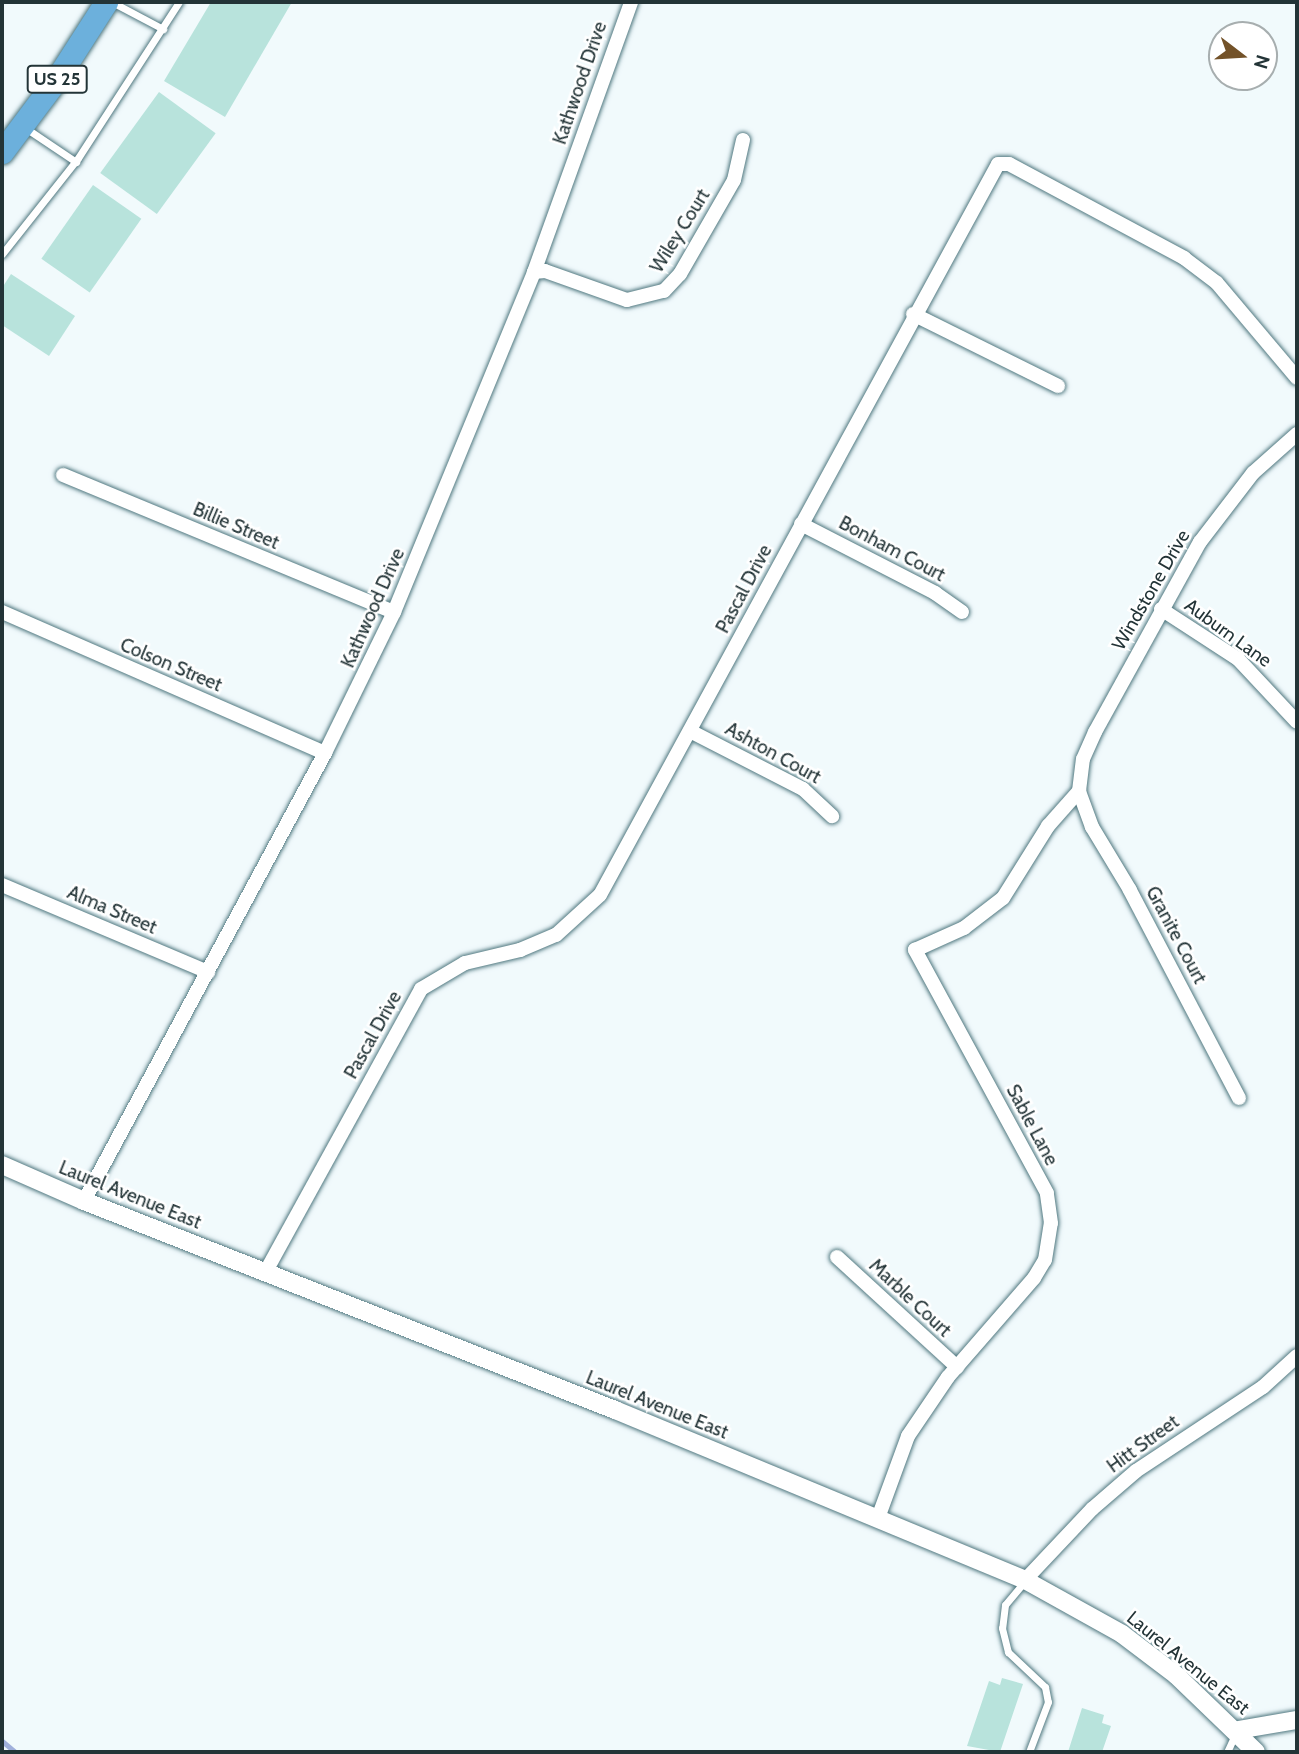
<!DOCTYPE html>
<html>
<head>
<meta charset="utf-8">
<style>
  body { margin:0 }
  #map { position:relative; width:1299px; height:1754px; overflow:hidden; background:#f1fafc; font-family:Cabin,sans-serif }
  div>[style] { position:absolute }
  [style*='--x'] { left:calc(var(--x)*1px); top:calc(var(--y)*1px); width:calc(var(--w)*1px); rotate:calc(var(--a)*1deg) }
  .stream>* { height:5px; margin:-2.5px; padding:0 2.5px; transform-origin:2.5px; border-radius:2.5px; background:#a0b0db }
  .building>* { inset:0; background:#b8e3dc; transform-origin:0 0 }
  .roads { filter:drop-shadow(0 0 2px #507880) drop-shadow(0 0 2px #507880) }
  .service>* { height:7px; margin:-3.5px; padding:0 3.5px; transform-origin:3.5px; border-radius:3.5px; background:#fff }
  .minor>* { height:14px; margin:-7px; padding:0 7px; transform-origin:7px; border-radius:7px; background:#fff }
  .tertiary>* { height:18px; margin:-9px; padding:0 9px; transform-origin:9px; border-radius:9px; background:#fff }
  .trunk>* { height:23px; margin:-11.5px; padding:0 11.5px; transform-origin:11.5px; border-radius:11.5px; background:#6cb0dc }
  span { translate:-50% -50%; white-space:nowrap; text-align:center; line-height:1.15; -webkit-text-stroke:5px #fff; paint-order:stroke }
  .shield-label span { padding:2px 5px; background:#fff; border:2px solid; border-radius:5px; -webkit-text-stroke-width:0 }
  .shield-label { font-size:18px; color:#233437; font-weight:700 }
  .street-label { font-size:19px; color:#233437 }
  .frame { position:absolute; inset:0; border:4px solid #233437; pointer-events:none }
  .north { position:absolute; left:1208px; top:21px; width:70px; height:70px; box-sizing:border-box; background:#fff; border:2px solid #a7aeaf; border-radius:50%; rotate:107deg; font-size:19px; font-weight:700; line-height:28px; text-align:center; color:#233437 }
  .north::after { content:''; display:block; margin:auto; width:24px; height:32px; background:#735229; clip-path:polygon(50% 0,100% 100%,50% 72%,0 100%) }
</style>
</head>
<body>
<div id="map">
  <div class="stream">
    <div style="--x:2;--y:1741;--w:17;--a:40"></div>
  </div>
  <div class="building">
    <div style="clip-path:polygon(211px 2px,292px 2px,225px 117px,164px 81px)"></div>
    <div style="left:159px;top:92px;width:70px;height:100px;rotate:36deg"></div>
    <div style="left:93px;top:185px;width:59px;height:90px;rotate:35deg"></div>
    <div style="clip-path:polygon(11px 274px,75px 316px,49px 356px,2px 325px,2px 288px)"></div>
    <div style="clip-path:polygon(1002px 1678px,1023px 1684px,1000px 1752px,967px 1746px,989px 1681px,1000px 1685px)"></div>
    <div style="clip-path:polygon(1082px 1708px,1104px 1715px,1102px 1723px,1111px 1726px,1102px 1752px,1068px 1752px)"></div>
  </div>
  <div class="roads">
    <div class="service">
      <div style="--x:112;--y:2;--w:58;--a:27.9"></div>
      <div style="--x:24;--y:127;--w:63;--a:33.9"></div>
      <div style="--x:2;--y:254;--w:122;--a:-51.6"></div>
      <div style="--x:78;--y:158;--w:186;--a:-57.1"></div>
      <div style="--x:1025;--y:1581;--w:31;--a:130"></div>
      <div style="--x:1005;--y:1605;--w:23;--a:97"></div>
      <div style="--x:1002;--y:1628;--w:25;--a:76"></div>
      <div style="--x:1008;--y:1652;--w:51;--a:43.4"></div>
      <div style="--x:1045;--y:1687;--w:15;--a:79"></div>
      <div style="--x:1048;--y:1702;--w:53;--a:110.8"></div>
      <div style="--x:1227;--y:1752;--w:21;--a:-65"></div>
    </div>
    <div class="minor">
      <div style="--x:534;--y:272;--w:11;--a:-5"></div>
      <div style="--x:545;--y:271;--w:87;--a:19.5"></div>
      <div style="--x:627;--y:300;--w:38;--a:-14"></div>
      <div style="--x:664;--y:291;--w:23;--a:-47"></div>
      <div style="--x:680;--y:274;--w:108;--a:-60.1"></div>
      <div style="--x:734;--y:180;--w:41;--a:-77.3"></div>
      <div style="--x:913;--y:314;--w:162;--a:26.4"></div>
      <div style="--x:63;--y:475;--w:358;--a:22.5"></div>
      <div style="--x:801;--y:524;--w:151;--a:27.2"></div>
      <div style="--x:935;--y:593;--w:33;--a:35"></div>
      <div style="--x:1161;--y:609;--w:92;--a:33"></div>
      <div style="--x:1238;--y:659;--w:86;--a:46.9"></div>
      <div style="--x:2;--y:612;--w:352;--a:23.6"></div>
      <div style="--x:690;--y:731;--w:127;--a:27.2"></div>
      <div style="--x:803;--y:789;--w:40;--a:43"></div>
      <div style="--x:2;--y:885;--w:224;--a:22.9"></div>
      <div style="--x:1239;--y:1098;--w:235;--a:-117.7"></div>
      <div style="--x:1130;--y:890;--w:74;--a:-121.1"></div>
      <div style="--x:1092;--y:827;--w:38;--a:-110"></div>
      <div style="--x:1079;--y:791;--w:32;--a:-83"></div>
      <div style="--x:1083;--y:759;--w:30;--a:-66"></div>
      <div style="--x:1095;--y:732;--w:217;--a:-61.1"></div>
      <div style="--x:1200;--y:542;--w:87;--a:-52.5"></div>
      <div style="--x:1253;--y:473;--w:59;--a:-41.6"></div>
      <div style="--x:84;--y:1201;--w:509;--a:-61.72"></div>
      <div style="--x:325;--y:753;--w:157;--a:-63.9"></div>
      <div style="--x:394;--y:612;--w:368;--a:-67.6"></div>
      <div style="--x:534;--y:272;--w:287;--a:-70.2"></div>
      <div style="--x:837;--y:1257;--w:163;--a:42.5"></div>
      <div style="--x:265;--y:1273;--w:324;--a:-61.2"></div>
      <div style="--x:421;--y:989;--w:51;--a:-30.6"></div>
      <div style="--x:465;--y:963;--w:57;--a:-13.3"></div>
      <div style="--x:520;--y:950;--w:39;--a:-23"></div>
      <div style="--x:556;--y:935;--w:59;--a:-42.3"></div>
      <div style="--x:600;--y:895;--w:832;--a:-61.43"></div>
      <div style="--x:998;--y:164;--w:11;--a:0"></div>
      <div style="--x:1009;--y:164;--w:199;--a:28.2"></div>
      <div style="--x:1184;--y:258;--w:41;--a:37.1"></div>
      <div style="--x:1217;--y:283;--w:124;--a:49.9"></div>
      <div style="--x:878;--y:1518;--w:87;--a:-69.9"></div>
      <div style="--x:908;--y:1436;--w:71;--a:-55.9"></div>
      <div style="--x:948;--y:1377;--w:131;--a:-49"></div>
      <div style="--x:1034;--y:1278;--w:21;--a:-59"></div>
      <div style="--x:1045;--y:1260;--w:37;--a:-81"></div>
      <div style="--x:1051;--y:1223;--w:30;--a:-98"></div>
      <div style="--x:1047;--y:1193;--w:277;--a:-118.5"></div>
      <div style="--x:915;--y:950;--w:54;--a:-24.2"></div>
      <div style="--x:964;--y:928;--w:49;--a:-37.6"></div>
      <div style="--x:1003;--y:898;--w:85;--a:-58"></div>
      <div style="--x:1048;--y:826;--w:47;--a:-48.5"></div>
      <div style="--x:1025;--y:1580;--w:98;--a:-46.7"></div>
      <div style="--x:1092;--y:1509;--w:58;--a:-40.8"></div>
      <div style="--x:1136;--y:1471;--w:152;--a:-33.5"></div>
      <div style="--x:1263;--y:1387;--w:46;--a:-42.4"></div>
    </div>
    <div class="tertiary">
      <div style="--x:2;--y:1165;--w:90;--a:23.7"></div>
      <div style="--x:84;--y:1201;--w:571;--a:21.48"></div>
      <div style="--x:615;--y:1410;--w:444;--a:22.5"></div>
      <div style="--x:1025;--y:1580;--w:111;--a:29.1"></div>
      <div style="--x:1122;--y:1634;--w:68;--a:37.2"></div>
      <div style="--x:1176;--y:1675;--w:111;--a:43.9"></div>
      <div style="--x:1238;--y:1730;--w:60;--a:-9.6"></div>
    </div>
    <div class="trunk">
      <div style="--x:2;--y:152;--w:90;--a:-53.1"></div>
      <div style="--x:56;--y:80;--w:93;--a:-57.3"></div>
    </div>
  </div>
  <div class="shield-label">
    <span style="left:57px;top:79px">US 25</span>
  </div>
  <div class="street-label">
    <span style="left:580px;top:83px;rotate:-71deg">Kathwood Drive</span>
    <span style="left:680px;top:231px;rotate:-58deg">Wiley Court</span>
    <span style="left:236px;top:526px;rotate:23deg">Billie Street</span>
    <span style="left:892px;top:549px;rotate:28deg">Bonham Court</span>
    <span style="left:744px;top:589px;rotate:-62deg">Pascal Drive</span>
    <span style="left:1151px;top:590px;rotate:-60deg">Windstone Drive</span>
    <span style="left:373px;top:608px;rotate:-66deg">Kathwood Drive</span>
    <span style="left:1228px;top:633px;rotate:36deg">Auburn Lane</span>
    <span style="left:171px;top:665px;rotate:23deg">Colson Street</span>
    <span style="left:773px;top:753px;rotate:29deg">Ashton Court</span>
    <span style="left:112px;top:910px;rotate:23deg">Alma Street</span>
    <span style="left:1176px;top:935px;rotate:62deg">Granite Court</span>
    <span style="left:373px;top:1035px;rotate:-61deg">Pascal Drive</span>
    <span style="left:1032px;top:1125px;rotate:62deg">Sable Lane</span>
    <span style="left:130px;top:1195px;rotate:22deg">Laurel Avenue East</span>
    <span style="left:910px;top:1298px;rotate:43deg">Marble Court</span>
    <span style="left:657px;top:1405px;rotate:22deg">Laurel Avenue East</span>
    <span style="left:1143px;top:1444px;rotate:-36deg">Hitt Street</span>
    <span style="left:1188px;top:1663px;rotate:39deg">Laurel Avenue East</span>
  </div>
  <div class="frame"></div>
  <div class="north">N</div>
</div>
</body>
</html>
